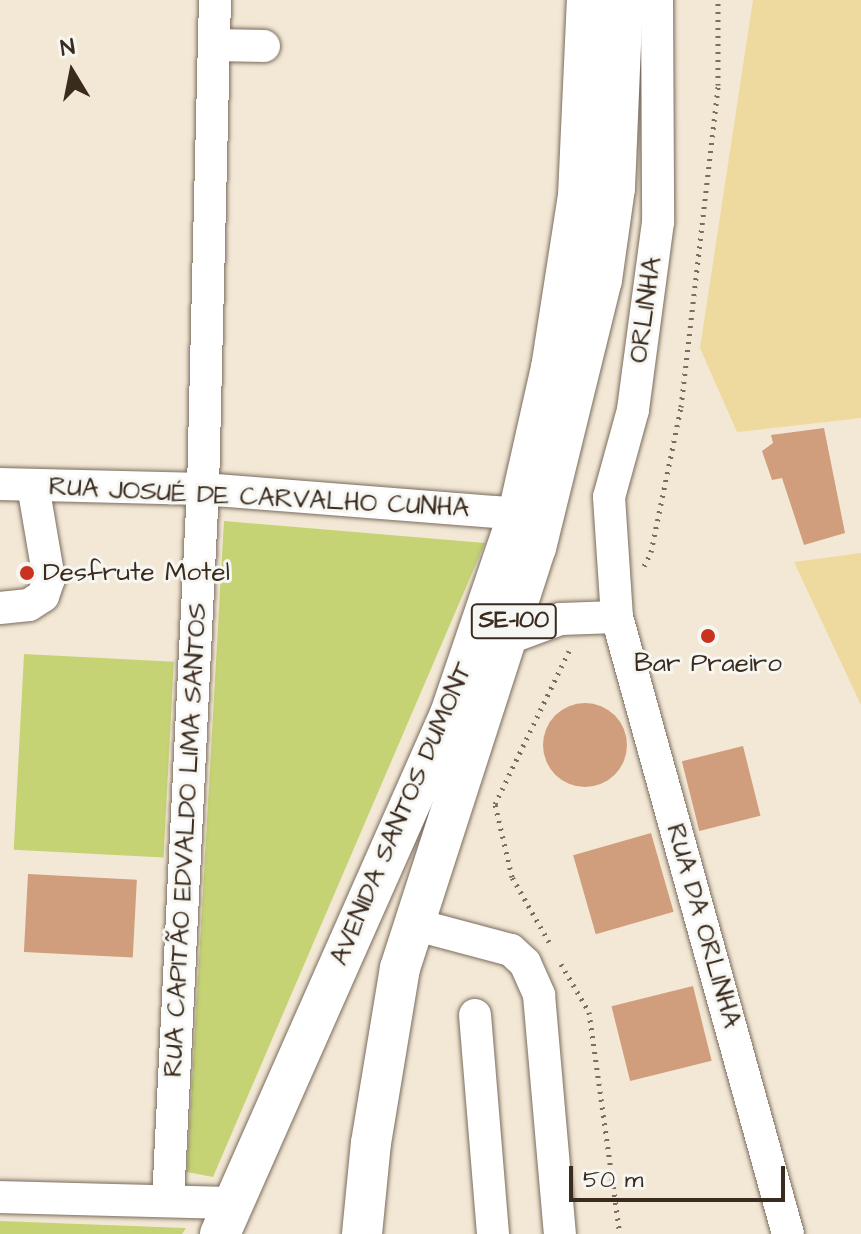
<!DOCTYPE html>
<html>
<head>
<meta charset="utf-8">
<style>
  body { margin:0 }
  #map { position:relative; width:861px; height:1234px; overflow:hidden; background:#f3e8d5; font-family:"Architects Daughter",sans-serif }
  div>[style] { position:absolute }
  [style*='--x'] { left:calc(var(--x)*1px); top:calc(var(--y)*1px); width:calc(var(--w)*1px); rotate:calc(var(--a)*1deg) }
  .green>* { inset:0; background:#c5d375; transform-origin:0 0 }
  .sand>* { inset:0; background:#eeda9e }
  .building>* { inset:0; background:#d09e7c; transform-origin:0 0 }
  .round { border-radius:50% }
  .path>* { height:5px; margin-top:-2.5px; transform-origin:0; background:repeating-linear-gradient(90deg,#7b6c5e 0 2px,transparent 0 8px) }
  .roads { filter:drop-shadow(0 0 2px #7b6c5e) drop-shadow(0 0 2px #7b6c5e) }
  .minor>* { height:32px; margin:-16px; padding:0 16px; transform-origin:16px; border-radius:16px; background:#fff }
  .major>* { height:40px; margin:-20px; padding:0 20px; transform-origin:20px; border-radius:20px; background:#fff }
  .dots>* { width:22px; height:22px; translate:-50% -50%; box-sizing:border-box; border:4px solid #f6f6f2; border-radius:50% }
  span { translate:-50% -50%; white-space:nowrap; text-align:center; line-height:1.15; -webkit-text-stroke:6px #f6f6f2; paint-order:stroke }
  .shield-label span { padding:2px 6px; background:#f6f6f2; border:2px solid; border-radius:6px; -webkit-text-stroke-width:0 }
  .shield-label { font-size:24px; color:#3b2a1e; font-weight:700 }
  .street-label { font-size:26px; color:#3b2a1e }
  .poi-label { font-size:26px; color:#3b2a1e }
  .left { translate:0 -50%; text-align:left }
  .north { position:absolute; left:32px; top:32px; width:80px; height:80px; -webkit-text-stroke:6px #f6f6f2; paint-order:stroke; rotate:350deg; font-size:22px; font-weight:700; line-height:32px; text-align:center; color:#3b2a1e }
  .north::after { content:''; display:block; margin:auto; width:28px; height:36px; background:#3b2a1e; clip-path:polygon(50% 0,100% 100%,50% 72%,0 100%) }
  .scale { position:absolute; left:569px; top:1166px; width:216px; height:36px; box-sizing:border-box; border:4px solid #3b2a1e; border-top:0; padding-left:10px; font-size:24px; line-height:28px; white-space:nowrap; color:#3b2a1e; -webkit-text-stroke:6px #f6f6f2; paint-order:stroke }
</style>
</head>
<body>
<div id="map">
  <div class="green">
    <div style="clip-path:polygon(224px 521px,485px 543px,213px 1177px,187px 1172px)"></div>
    <div style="left:24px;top:654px;width:150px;height:196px;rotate:3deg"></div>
    <div style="clip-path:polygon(0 1221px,186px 1228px,182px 1234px,0 1234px)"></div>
  </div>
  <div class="sand">
    <div style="clip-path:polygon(753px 0,861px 0,861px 418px,737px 432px,700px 348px)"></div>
    <div style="clip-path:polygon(861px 553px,861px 705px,794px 562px)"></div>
  </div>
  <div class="building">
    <div style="clip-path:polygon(824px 428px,845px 533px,804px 545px,782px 478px,772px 480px,762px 451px,773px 443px,771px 435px)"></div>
    <div class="round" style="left:543px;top:703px;width:84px;height:84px"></div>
    <div style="left:743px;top:746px;width:72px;height:63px;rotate:76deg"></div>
    <div style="left:651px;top:833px;width:82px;height:81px;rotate:74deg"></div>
    <div style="left:28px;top:874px;width:109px;height:78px;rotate:3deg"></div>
    <div style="left:693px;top:986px;width:77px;height:84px;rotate:76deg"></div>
  </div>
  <div class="path">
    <div style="--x:644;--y:566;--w:16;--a:-63"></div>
    <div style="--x:651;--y:552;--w:148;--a:-78.3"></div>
    <div style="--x:681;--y:407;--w:324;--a:-83.4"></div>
    <div style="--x:718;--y:85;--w:85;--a:-90"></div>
    <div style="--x:549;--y:942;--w:75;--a:-119.6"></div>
    <div style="--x:512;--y:877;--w:75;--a:-103.1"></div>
    <div style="--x:495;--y:804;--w:172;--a:-64.2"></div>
    <div style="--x:561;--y:964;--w:56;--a:59.7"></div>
    <div style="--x:589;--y:1012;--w:224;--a:82.1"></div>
  </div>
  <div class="roads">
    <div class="minor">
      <div style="--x:657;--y:0;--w:222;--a:89.7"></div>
      <div style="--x:658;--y:222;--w:190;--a:97.6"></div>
      <div style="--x:633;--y:410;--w:90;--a:105.4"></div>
      <div style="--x:609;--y:497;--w:120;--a:86.2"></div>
      <div style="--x:617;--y:617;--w:640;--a:74.51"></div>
      <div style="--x:215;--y:45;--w:49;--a:1.2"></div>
      <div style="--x:0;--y:484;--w:203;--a:1.4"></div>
      <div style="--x:203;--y:489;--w:316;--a:4.5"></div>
      <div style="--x:0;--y:608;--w:29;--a:-6"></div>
      <div style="--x:29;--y:605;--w:17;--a:-33"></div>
      <div style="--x:43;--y:596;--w:18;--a:-71"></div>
      <div style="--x:49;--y:579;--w:95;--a:-99.7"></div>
      <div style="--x:509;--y:638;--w:54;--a:-20.4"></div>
      <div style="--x:560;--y:619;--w:57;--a:-2"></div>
      <div style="--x:413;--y:924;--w:101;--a:14.9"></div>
      <div style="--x:511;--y:950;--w:19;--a:43"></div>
      <div style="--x:525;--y:963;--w:35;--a:66"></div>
      <div style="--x:539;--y:995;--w:240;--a:85"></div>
      <div style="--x:475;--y:1015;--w:220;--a:85.3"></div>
      <div style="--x:0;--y:1197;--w:233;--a:1.5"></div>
      <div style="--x:168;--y:1201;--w:713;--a:-87.19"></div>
      <div style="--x:203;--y:489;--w:489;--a:-88.6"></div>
    </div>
    <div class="major">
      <div style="--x:220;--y:1234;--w:569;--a:-66.14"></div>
      <div style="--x:450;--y:714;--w:211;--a:-71.2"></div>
      <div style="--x:518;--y:514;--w:150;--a:-77.3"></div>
      <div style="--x:551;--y:368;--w:174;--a:-81.1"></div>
      <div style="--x:578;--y:196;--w:196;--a:-87.4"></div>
      <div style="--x:362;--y:1234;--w:91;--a:-84.4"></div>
      <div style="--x:371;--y:1143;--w:177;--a:-80.6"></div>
      <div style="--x:400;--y:968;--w:441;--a:-72.1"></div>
      <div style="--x:536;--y:548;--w:276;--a:-76.2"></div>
      <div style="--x:602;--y:280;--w:93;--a:-82"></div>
      <div style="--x:615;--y:188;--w:188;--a:-87.6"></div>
    </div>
  </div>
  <div class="dots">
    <div style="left:27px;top:573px;background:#c8321e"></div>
    <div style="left:708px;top:636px;background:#c8321e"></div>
  </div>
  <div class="shield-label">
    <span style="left:514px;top:621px">SE-100</span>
  </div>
  <div class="street-label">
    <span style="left:646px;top:310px;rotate:-82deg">ORLINHA</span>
    <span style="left:259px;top:498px;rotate:3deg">RUA JOSUÉ DE CARVALHO CUNHA</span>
    <span style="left:402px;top:814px;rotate:-67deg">AVENIDA SANTOS DUMONT</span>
    <span style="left:186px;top:840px;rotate:-87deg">RUA CAPITÃO EDVALDO LIMA SANTOS</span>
    <span style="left:703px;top:926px;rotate:74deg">RUA DA ORLINHA</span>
  </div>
  <div class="poi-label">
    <span class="left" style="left:43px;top:573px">Desfrute Motel</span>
    <span style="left:708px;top:664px">Bar Praeiro</span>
  </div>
  <div class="north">N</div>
  <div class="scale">50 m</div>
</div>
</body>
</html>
